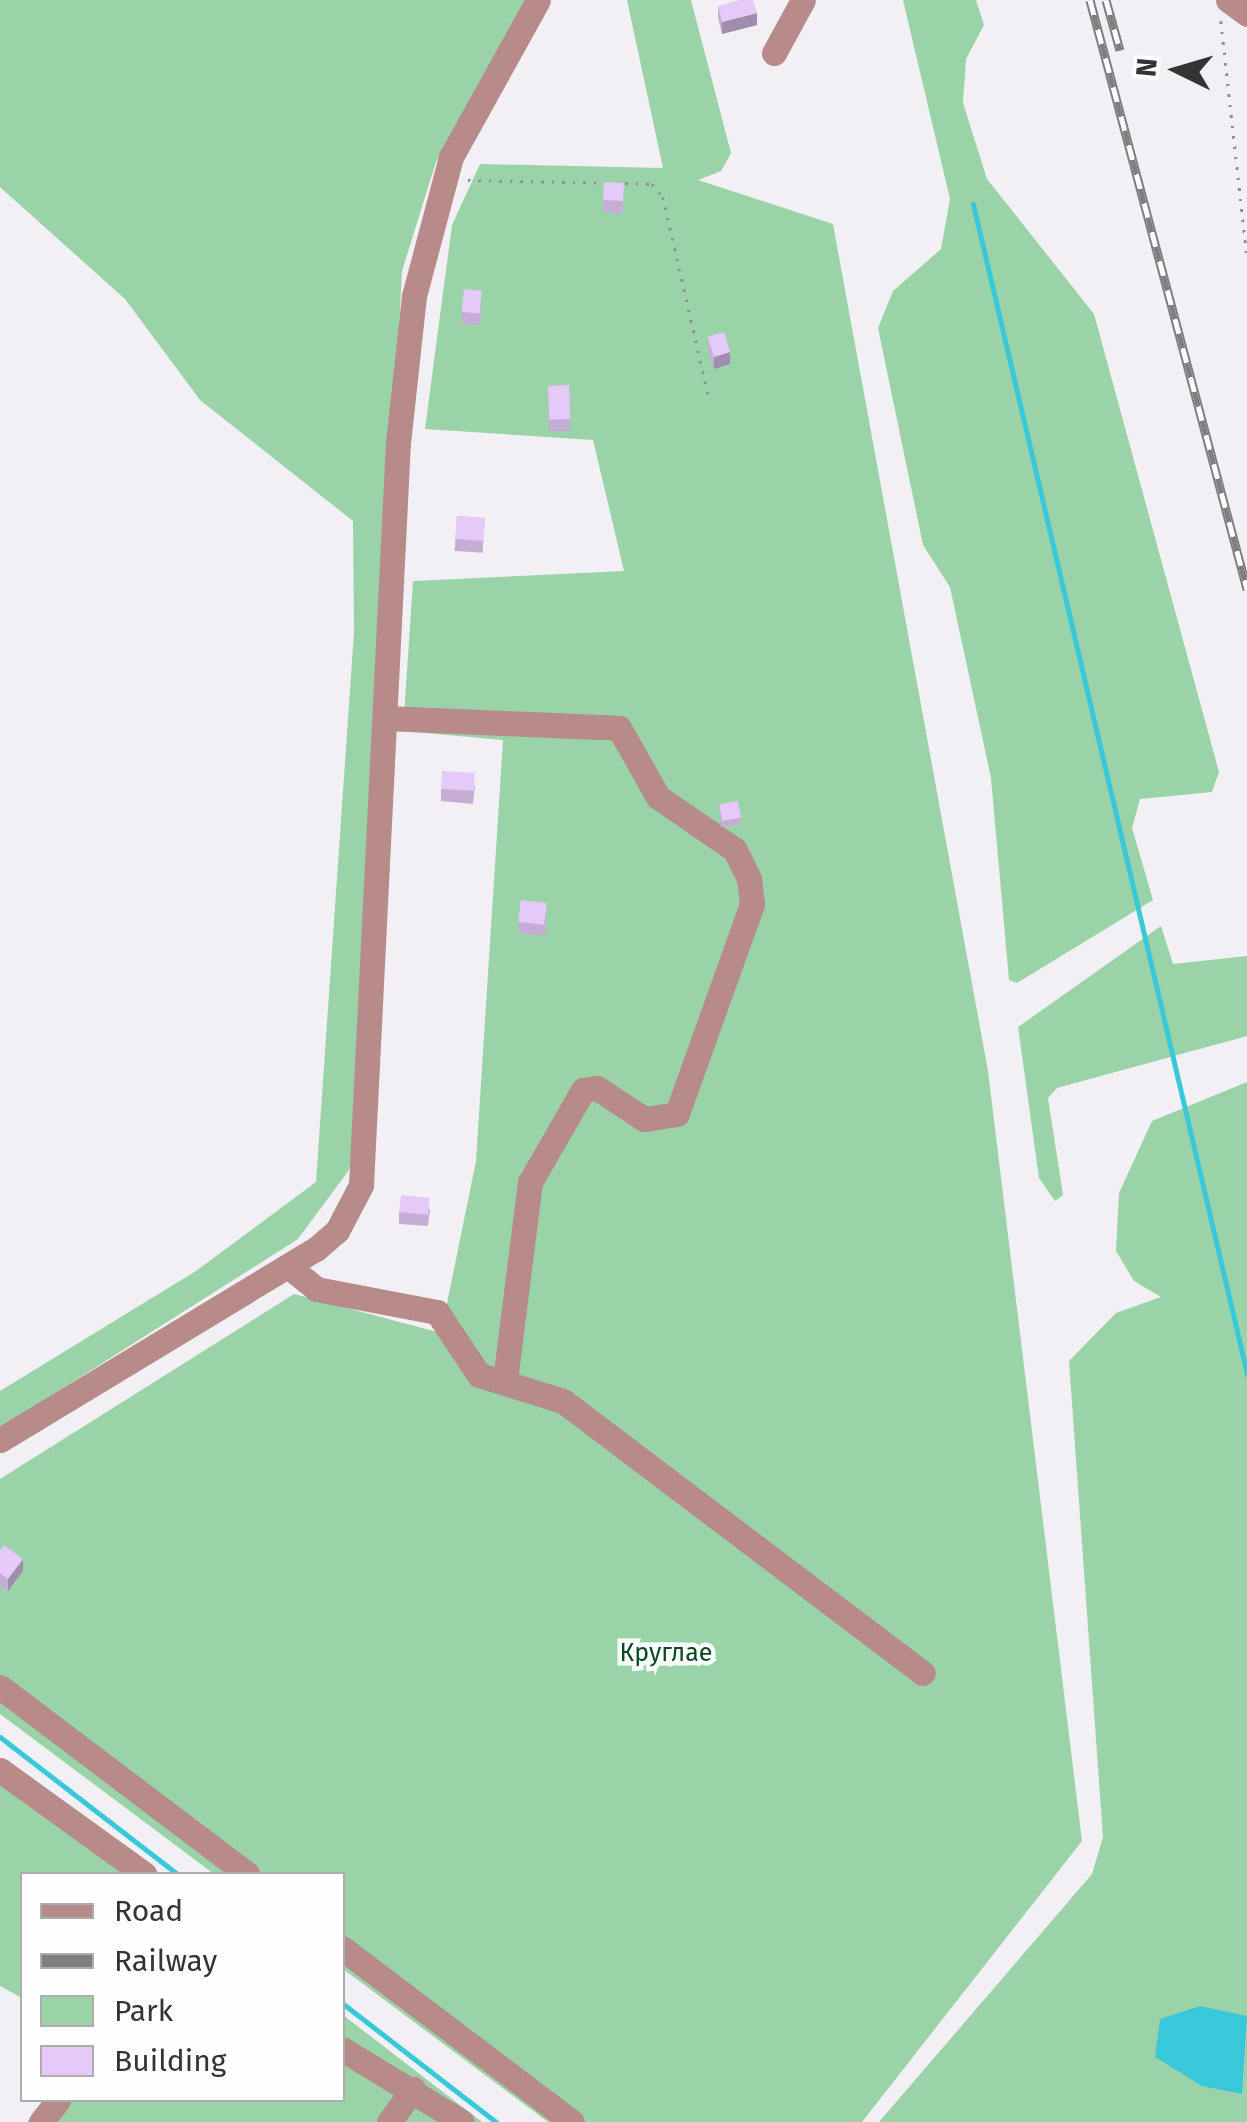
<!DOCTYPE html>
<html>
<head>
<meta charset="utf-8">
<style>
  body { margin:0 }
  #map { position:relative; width:1247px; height:2122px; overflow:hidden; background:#f2f0f4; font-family:"Fira Sans",sans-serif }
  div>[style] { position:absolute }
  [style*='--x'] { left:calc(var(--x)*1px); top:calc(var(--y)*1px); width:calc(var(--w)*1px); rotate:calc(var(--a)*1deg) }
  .green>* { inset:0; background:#9ad3a8 }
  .water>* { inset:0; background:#39c8d9 }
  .stream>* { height:5px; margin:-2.5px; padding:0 2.5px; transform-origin:2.5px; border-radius:2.5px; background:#39c8d9 }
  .path>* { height:2.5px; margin-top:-1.25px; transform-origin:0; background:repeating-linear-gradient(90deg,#908f92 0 2.5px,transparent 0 10.5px) }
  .minor>* { height:25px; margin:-12.5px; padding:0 12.5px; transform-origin:12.5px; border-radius:12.5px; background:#b78b8a }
  .rail>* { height:9px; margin-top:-4.5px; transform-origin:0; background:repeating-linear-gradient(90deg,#fefeff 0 15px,#7f7e80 0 30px); box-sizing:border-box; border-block:2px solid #7f7e80 }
  .wall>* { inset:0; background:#c5add5; transform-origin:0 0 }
  .shaded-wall>* { inset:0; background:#a08dae }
  .building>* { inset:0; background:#e5c9f8; transform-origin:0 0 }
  span { translate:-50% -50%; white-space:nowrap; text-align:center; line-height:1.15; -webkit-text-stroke:9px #fefeff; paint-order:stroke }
  .park-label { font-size:25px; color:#074823 }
  .legend { position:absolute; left:20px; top:1872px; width:325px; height:230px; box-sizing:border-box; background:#fefeff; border:2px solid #adadae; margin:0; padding:12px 18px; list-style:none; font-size:30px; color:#343335 }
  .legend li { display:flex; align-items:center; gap:20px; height:50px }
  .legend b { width:50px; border:2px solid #adadae }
  .north { position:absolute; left:1127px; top:20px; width:100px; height:100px; -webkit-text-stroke:8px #fefeff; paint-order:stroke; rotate:275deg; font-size:28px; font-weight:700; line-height:40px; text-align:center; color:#343335 }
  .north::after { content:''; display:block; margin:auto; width:35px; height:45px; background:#343335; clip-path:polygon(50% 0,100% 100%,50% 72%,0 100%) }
</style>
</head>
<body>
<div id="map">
  <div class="green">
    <div style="clip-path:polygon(0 0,530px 0,436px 162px,402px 271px,358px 1134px,349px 1170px,298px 1239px,0 1428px,0 1391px,196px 1271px,316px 1182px,354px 632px,353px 521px,200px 400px,125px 299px,0 187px)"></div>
    <div style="clip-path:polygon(627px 0,691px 0,731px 153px,721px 171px,698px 180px,833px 224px,988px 1071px,1082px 1841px,862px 2122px,548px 2122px,343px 1969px,342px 1874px,214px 1874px,0 1714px,0 1479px,294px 1294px,441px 1333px,476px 1161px,503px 740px,403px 731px,413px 581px,624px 571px,593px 440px,425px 429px,452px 225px,480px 164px,663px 168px)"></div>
    <div style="clip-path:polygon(903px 0,976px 0,984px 25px,966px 59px,963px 103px,987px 179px,1094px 314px,1219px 772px,1212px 792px,1140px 799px,1132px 828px,1153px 900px,1017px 983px,1009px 980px,991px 778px,950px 587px,923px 545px,878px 328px,893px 291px,941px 249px,950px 199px)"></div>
    <div style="clip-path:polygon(1161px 926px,1173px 964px,1247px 956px,1247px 1036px,1057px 1088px,1048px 1098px,1063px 1195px,1055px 1201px,1039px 1178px,1018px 1027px)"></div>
    <div style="clip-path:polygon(1247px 1082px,1247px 2122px,879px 2122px,1092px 1874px,1103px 1837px,1069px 1361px,1116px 1313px,1161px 1297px,1134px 1281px,1116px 1251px,1119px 1193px,1152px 1121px)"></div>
    <div style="clip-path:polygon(0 1761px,153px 1874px,22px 1874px,22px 1998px,0 1986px)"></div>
    <div style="clip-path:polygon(343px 2015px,482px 2122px,27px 2122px,44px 2100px,342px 2100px)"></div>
  </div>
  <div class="water">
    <div style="clip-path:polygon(1200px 2006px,1247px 2016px,1242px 2094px,1202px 2086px,1155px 2057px,1160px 2019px)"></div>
  </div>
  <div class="stream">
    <div style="--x:973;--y:204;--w:1202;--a:76.82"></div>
    <div style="--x:0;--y:1737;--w:224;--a:37.7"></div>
    <div style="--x:342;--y:2003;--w:195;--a:37.7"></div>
  </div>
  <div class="path">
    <div style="--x:1221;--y:21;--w:237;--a:83.7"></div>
    <div style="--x:468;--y:180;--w:184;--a:1.2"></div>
    <div style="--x:652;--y:184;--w:17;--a:50"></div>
    <div style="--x:663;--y:197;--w:202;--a:77.1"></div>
  </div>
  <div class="minor">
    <div style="--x:1228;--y:0;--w:24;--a:36"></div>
    <div style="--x:774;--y:53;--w:60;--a:-61.3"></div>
    <div style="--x:385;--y:718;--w:234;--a:2.4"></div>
    <div style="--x:619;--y:728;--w:79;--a:60.5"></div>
    <div style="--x:658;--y:797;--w:93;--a:34.5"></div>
    <div style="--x:735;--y:850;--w:32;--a:64"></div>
    <div style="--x:749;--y:879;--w:25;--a:83"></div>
    <div style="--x:752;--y:904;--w:223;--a:109.7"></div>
    <div style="--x:677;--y:1114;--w:33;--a:171"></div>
    <div style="--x:644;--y:1119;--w:56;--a:-146.6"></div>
    <div style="--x:597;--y:1088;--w:14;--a:172"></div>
    <div style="--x:583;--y:1090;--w:106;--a:119.9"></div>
    <div style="--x:530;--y:1182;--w:201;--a:97.2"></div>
    <div style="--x:288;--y:1266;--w:36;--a:39"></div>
    <div style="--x:316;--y:1289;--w:123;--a:10.8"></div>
    <div style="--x:437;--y:1312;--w:76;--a:56.3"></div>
    <div style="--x:479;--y:1375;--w:88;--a:17.2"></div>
    <div style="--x:563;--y:1401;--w:451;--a:37.1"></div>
    <div style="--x:0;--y:1440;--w:369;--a:-31.2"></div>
    <div style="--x:316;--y:1249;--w:28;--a:-41"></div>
    <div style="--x:337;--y:1231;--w:52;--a:-62.4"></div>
    <div style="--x:361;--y:1185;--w:743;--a:-87.15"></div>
    <div style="--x:398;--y:443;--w:148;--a:-83.8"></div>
    <div style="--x:414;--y:296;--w:144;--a:-75.1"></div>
    <div style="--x:451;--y:157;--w:179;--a:-61"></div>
    <div style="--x:0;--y:1687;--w:310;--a:37.1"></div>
    <div style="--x:0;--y:1770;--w:178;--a:35.8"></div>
    <div style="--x:342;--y:1948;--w:288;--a:37.1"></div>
    <div style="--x:342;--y:2049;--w:140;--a:31.3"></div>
    <div style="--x:41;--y:2122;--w:28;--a:-52"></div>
    <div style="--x:389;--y:2122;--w:41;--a:-54"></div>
  </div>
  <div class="rail">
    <div style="--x:1090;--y:0;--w:610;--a:75.07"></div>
    <div style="--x:1106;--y:0;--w:52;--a:74.4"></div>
  </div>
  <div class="wall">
    <div style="clip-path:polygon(718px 6px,757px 25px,722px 34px,718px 18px)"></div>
    <div style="clip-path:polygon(624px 195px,622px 214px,603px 212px,603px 200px)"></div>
    <div style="clip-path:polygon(482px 302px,480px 325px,462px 324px,462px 312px)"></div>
    <div style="clip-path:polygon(708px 337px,730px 364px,714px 369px,708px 349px)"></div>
    <div style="left:569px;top:385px;width:46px;height:21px;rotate:89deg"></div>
    <div style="left:457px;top:516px;width:28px;height:35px;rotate:4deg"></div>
    <div style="clip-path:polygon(475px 785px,473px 804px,441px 801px,441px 789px)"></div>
    <div style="clip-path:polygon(719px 805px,741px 818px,741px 824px,721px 827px)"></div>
    <div style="clip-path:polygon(547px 914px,545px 936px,519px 933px,519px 922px)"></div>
    <div style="clip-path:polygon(430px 1209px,428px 1226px,399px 1224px,399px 1212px)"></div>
    <div style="clip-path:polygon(0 1550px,23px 1571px,8px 1591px,0 1585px)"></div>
  </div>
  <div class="shaded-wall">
    <div style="clip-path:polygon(757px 13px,757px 25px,722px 34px,722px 22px)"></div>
    <div style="clip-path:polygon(730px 352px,730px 364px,714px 369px,714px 357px)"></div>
    <div style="clip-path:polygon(23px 1559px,23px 1571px,8px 1591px,8px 1579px)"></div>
  </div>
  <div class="building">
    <div style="clip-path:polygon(740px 0,753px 0,757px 13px,722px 22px,718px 6px)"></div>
    <div style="left:604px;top:182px;width:20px;height:18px;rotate:3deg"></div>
    <div style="left:464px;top:289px;width:18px;height:23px;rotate:6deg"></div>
    <div style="left:724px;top:332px;width:21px;height:17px;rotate:73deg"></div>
    <div style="left:569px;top:385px;width:34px;height:21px;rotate:88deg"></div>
    <div style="left:457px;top:516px;width:28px;height:23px;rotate:4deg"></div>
    <div style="left:442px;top:771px;width:33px;height:18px;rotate:3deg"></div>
    <div style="left:738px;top:801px;width:17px;height:19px;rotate:80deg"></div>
    <div style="left:521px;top:900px;width:26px;height:22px;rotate:7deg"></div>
    <div style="left:401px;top:1195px;width:29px;height:17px;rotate:6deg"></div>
    <div style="clip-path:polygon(4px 1545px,23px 1559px,8px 1579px,0 1573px,0 1550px)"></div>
  </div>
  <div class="park-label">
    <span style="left:666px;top:1653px">Круглае</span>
  </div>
  <ul class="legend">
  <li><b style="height:12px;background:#b78b8a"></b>Road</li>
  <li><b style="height:12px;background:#7f7e80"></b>Railway</li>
  <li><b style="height:28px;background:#9ad3a8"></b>Park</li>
  <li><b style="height:28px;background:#e5c9f8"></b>Building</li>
  </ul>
  <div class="north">N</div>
</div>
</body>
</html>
